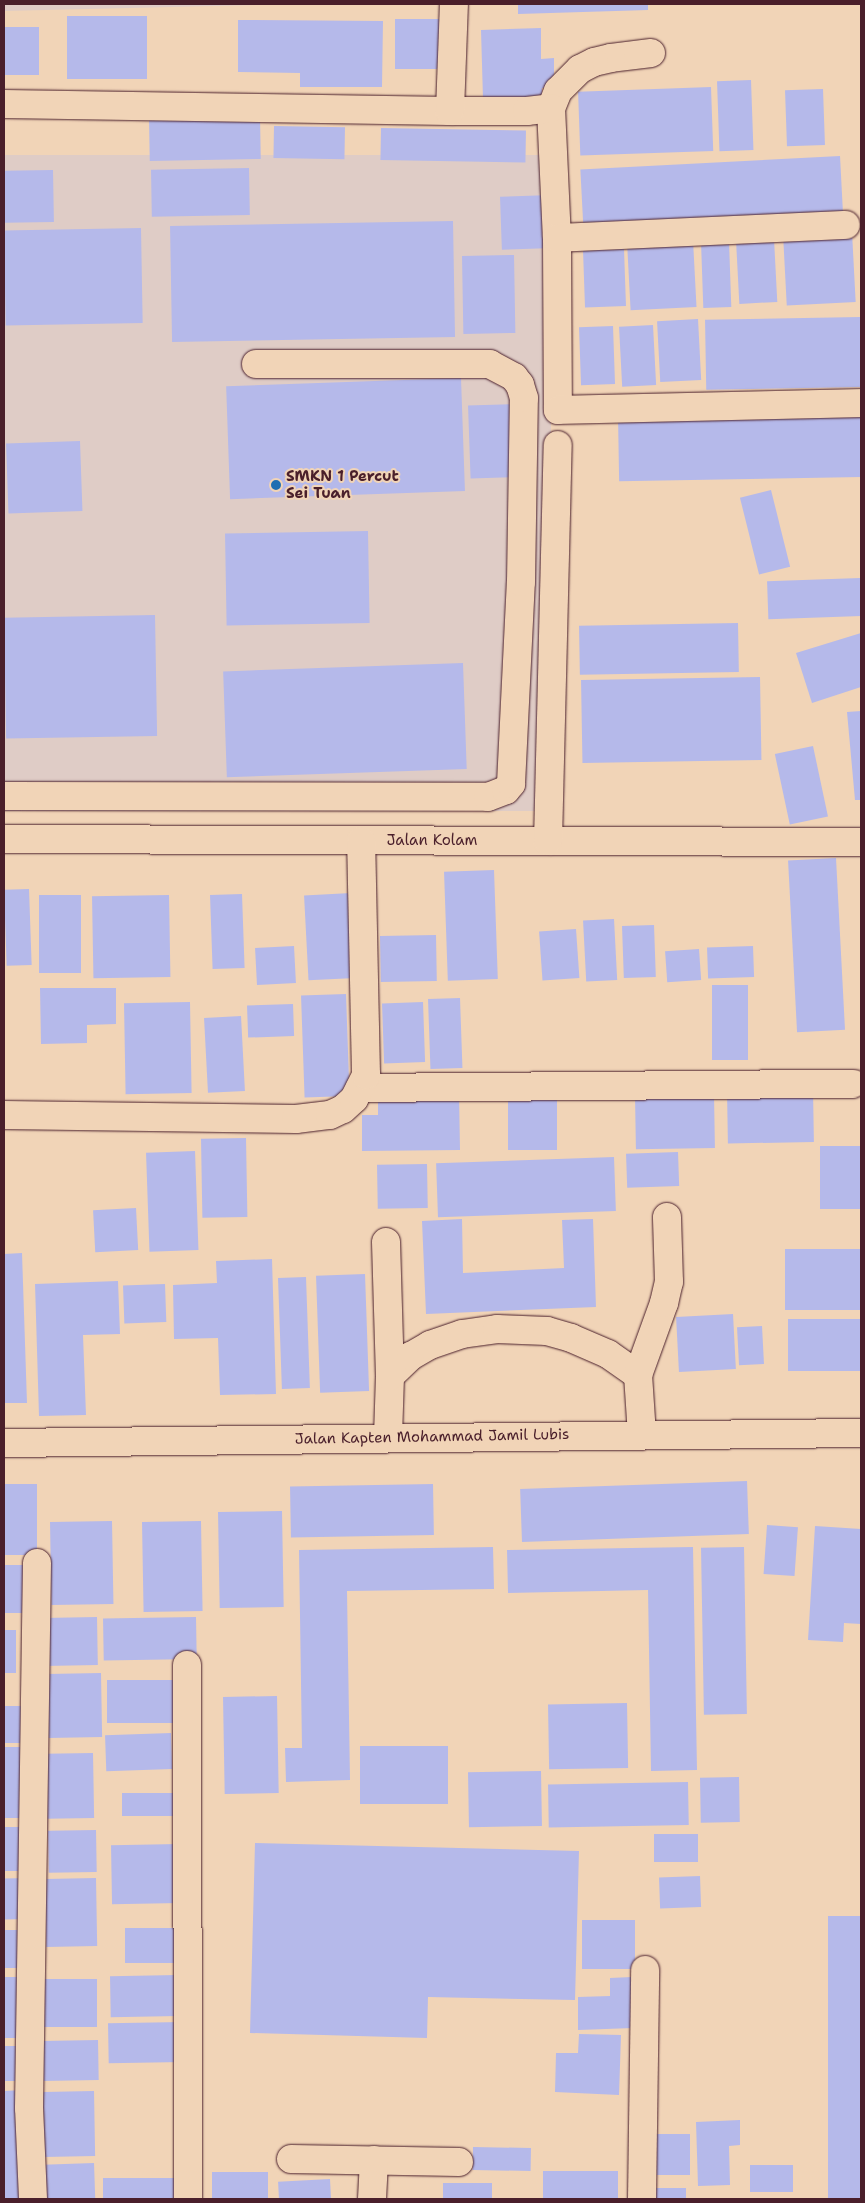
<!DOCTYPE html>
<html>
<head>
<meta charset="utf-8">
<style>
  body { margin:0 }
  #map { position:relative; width:865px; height:2203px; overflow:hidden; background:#f1d4b7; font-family:"Shantell Sans",sans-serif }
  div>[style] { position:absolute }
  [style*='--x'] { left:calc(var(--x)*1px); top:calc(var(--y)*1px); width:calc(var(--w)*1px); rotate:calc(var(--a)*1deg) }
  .built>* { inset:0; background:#dfccc6; transform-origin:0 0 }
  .building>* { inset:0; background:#b5b9ea; transform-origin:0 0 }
  .roads { filter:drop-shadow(0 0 1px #4a1f2b) drop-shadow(0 0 1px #4a1f2b) }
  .minor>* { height:28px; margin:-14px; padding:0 14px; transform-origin:14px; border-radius:14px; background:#f1d4b7 }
  .dots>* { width:14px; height:14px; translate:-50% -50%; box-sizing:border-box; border:2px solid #f1d4b7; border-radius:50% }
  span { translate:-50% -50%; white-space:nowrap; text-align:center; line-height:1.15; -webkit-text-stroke:4px #f1d4b7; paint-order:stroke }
  .poi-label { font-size:15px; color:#4a1f2b; font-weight:700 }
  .left { translate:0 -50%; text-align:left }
  .street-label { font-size:15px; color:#4a1f2b }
  .frame { position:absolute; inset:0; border:5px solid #4a1f2b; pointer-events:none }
</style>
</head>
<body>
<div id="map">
  <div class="built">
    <div style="clip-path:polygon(4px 4px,295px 4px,4px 11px)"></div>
    <div style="left:551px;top:155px;width:656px;height:547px;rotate:90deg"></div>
  </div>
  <div class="building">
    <div style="clip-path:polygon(518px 4px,648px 4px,648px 10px,518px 14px)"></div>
    <div style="left:67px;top:16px;width:80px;height:63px"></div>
    <div style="left:395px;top:19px;width:51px;height:50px"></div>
    <div style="clip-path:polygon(238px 20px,383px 21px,382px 87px,300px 87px,300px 73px,238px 72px)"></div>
    <div style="left:4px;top:27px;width:35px;height:48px"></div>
    <div style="clip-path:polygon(541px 28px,541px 59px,554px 58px,554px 88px,542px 88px,542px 98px,483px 99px,481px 30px)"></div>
    <div style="left:751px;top:80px;width:70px;height:34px;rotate:88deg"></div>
    <div style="left:711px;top:87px;width:64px;height:133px;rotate:88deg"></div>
    <div style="left:823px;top:89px;width:56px;height:38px;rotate:88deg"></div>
    <div style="left:260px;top:116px;width:43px;height:111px;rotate:89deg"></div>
    <div style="left:274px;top:126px;width:71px;height:32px;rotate:1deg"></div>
    <div style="left:381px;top:128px;width:145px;height:32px;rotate:1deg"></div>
    <div style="left:840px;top:156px;width:65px;height:260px;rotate:87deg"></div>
    <div style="left:249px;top:168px;width:47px;height:98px;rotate:89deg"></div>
    <div style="left:53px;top:170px;width:52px;height:49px;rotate:89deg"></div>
    <div style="left:551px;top:195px;width:53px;height:51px;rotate:88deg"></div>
    <div style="left:453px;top:221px;width:116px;height:283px;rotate:89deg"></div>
    <div style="left:141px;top:228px;width:95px;height:137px;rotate:89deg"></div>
    <div style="left:852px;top:232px;width:70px;height:69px;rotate:87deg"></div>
    <div style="left:774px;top:239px;width:63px;height:38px;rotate:87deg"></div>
    <div style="left:693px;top:240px;width:67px;height:66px;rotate:87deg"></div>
    <div style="left:729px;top:241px;width:66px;height:28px;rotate:88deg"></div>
    <div style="left:624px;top:249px;width:57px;height:41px;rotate:88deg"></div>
    <div style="left:514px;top:255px;width:78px;height:52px;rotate:89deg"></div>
    <div style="left:860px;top:317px;width:70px;height:155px;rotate:89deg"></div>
    <div style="left:698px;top:319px;width:61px;height:41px;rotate:87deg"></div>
    <div style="left:653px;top:325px;width:60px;height:34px;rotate:87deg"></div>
    <div style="left:613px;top:326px;width:58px;height:34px;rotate:88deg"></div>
    <div style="left:461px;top:378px;width:113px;height:235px;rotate:88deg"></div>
    <div style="left:514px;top:404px;width:73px;height:46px;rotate:88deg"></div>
    <div style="left:860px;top:413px;width:64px;height:242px;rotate:89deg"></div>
    <div style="left:80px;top:441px;width:70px;height:74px;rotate:88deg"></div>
    <div style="left:771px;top:490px;width:79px;height:32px;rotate:76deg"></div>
    <div style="left:368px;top:531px;width:92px;height:143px;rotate:89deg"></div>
    <div style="left:860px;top:578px;width:38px;height:93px;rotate:88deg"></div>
    <div style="left:155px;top:615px;width:121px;height:151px;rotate:89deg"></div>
    <div style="left:738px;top:623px;width:49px;height:159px;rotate:89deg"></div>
    <div style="clip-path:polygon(861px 633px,861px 687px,812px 703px,796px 653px)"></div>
    <div style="left:463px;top:663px;width:106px;height:240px;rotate:88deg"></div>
    <div style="left:760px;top:677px;width:83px;height:179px;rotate:89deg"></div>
    <div style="clip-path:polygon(861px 711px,861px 800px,855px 800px,847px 712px)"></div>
    <div style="left:813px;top:746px;width:72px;height:39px;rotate:78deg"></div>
    <div style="left:836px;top:858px;width:172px;height:48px;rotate:87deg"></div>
    <div style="left:494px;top:870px;width:109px;height:50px;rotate:88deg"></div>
    <div style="left:29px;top:889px;width:76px;height:25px;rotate:88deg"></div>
    <div style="left:351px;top:893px;width:85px;height:47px;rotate:87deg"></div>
    <div style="left:242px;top:894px;width:74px;height:32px;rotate:88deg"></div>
    <div style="left:39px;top:895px;width:42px;height:78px"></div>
    <div style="left:169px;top:895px;width:82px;height:77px;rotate:89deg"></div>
    <div style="left:614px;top:919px;width:61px;height:31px;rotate:87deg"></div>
    <div style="left:654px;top:925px;width:52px;height:32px;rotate:88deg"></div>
    <div style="left:576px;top:929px;width:49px;height:37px;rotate:86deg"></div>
    <div style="left:436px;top:935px;width:46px;height:56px;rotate:89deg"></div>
    <div style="left:294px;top:946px;width:37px;height:39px;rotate:87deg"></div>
    <div style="left:753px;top:946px;width:31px;height:46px;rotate:88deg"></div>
    <div style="left:699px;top:949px;width:31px;height:34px;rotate:86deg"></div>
    <div style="left:712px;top:985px;width:36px;height:75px"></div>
    <div style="clip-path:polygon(40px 988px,116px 988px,116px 1024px,87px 1025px,87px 1043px,41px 1044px)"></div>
    <div style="left:346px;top:994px;width:102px;height:45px;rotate:88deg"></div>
    <div style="left:460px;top:998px;width:70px;height:32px;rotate:88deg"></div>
    <div style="left:190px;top:1002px;width:91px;height:66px;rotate:89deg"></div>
    <div style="left:423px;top:1002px;width:60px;height:41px;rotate:88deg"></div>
    <div style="left:293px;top:1004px;width:32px;height:46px;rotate:88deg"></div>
    <div style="left:241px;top:1016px;width:75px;height:37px;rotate:87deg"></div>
    <div style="left:813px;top:1090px;width:52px;height:86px;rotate:89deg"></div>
    <div style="clip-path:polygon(378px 1093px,459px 1093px,460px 1150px,362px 1151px,362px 1115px,378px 1115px)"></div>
    <div style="left:508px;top:1094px;width:49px;height:56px"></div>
    <div style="left:714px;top:1095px;width:53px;height:79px;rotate:89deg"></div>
    <div style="left:246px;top:1138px;width:79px;height:45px;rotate:89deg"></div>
    <div style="left:861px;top:1146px;width:63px;height:41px;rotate:90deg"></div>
    <div style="left:195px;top:1151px;width:99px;height:49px;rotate:88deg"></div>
    <div style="left:678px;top:1152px;width:34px;height:52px;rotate:88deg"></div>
    <div style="left:614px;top:1157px;width:54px;height:178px;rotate:88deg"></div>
    <div style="left:427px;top:1164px;width:44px;height:50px;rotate:89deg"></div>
    <div style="left:136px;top:1208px;width:42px;height:43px;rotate:87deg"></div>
    <div style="clip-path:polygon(462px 1219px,463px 1273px,564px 1268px,562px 1220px,593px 1219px,596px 1307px,426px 1314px,422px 1221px)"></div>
    <div style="left:861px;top:1249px;width:61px;height:76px;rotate:90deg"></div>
    <div style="clip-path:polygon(22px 1253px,27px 1403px,4px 1403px,4px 1254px)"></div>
    <div style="clip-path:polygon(272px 1259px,276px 1394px,220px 1395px,218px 1338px,174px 1339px,173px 1285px,217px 1283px,216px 1261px)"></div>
    <div style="left:365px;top:1274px;width:117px;height:49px;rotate:88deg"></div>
    <div style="left:306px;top:1277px;width:111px;height:28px;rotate:88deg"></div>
    <div style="clip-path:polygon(118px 1281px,120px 1334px,83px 1335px,86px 1415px,39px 1416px,35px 1284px)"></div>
    <div style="left:165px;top:1284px;width:38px;height:42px;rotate:88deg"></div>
    <div style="left:733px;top:1314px;width:55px;height:57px;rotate:87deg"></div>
    <div style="left:861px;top:1319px;width:52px;height:73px;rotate:90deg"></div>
    <div style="left:762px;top:1326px;width:38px;height:25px;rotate:87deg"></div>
    <div style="left:747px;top:1481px;width:53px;height:227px;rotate:88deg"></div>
    <div style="left:4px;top:1484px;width:33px;height:71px"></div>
    <div style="left:433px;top:1484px;width:51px;height:143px;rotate:89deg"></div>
    <div style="left:282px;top:1511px;width:96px;height:64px;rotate:89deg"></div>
    <div style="left:112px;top:1521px;width:83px;height:62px;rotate:89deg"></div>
    <div style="left:201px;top:1521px;width:90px;height:59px;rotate:89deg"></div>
    <div style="left:767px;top:1525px;width:31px;height:49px;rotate:4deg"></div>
    <div style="clip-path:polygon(815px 1526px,861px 1529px,861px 1624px,844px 1623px,843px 1642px,808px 1640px)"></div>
    <div style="clip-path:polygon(493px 1547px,494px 1589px,347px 1591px,350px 1780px,286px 1782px,285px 1748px,302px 1748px,299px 1550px)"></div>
    <div style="clip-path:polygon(693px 1547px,697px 1770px,651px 1771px,648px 1590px,508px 1593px,507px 1550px)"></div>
    <div style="left:744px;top:1547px;width:167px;height:43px;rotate:89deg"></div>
    <div style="left:32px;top:1565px;width:48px;height:28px;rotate:90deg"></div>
    <div style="left:97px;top:1617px;width:48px;height:54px;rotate:89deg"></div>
    <div style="left:196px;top:1617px;width:42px;height:93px;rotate:89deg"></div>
    <div style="left:4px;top:1630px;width:12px;height:43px"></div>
    <div style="left:101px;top:1673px;width:64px;height:54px;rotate:89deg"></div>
    <div style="left:181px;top:1680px;width:43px;height:74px;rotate:90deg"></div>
    <div style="left:277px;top:1696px;width:97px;height:54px;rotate:89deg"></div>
    <div style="left:627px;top:1703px;width:65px;height:79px;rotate:89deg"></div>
    <div style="left:4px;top:1706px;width:27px;height:37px"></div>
    <div style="left:171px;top:1733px;width:36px;height:66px;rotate:88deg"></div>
    <div style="left:448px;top:1746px;width:58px;height:88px;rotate:90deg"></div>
    <div style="left:4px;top:1747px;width:24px;height:71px"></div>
    <div style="left:93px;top:1753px;width:65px;height:48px;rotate:89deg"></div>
    <div style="left:541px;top:1771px;width:55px;height:73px;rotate:89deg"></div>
    <div style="left:739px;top:1777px;width:45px;height:39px;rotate:89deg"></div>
    <div style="left:688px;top:1782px;width:43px;height:140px;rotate:89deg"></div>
    <div style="left:122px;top:1793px;width:56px;height:23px"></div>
    <div style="left:4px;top:1827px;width:23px;height:44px"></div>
    <div style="left:96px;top:1830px;width:42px;height:48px;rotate:89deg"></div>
    <div style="left:698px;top:1834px;width:28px;height:44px;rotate:90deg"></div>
    <div style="clip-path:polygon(255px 1843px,579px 1851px,575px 2000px,428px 1997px,427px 2038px,250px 2033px)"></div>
    <div style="left:179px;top:1844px;width:59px;height:68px;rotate:89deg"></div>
    <div style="left:700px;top:1876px;width:31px;height:41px;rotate:88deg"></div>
    <div style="left:28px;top:1878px;width:41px;height:24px;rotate:89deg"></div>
    <div style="left:96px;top:1878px;width:68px;height:51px;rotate:89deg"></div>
    <div style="left:828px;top:1916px;width:33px;height:283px"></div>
    <div style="left:582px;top:1920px;width:53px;height:49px"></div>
    <div style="left:178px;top:1928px;width:35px;height:53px;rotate:90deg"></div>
    <div style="left:4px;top:1930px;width:20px;height:38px"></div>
    <div style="left:178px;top:1975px;width:41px;height:68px;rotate:89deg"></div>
    <div style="left:4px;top:1977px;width:23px;height:61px"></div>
    <div style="clip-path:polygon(632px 1977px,633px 2028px,578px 2030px,578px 1997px,610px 1996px,610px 1978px)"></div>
    <div style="left:97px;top:1979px;width:48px;height:56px;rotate:90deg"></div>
    <div style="left:183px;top:2022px;width:40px;height:75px;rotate:89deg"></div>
    <div style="clip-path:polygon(579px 2034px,621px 2035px,619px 2095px,555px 2092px,556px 2053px,578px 2053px)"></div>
    <div style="left:98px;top:2040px;width:40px;height:57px;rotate:89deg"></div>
    <div style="left:4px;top:2046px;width:23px;height:35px"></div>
    <div style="clip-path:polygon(23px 2090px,28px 2199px,4px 2199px,4px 2091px)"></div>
    <div style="left:94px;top:2091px;width:65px;height:51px;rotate:89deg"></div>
    <div style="clip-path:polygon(740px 2120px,740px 2145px,729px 2146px,730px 2185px,698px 2186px,696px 2122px)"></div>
    <div style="left:690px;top:2134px;width:41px;height:37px;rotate:90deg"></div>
    <div style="left:473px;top:2147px;width:58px;height:23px;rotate:1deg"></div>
    <div style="left:94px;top:2163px;width:36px;height:51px;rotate:88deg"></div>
    <div style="left:750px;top:2165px;width:43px;height:27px"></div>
    <div style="left:618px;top:2171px;width:28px;height:75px;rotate:90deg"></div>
    <div style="left:268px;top:2172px;width:27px;height:56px;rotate:90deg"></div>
    <div style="left:184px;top:2178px;width:21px;height:81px;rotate:90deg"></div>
    <div style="left:330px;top:2179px;width:20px;height:52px;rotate:87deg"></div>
    <div style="left:492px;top:2183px;width:16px;height:49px;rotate:90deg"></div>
    <div style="left:651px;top:2188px;width:35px;height:11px"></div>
  </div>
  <div class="roads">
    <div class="minor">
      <div style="--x:651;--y:53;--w:40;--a:172.9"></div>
      <div style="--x:611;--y:58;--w:17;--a:167"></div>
      <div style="--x:594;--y:62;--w:16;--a:153"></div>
      <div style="--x:580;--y:69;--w:31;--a:135"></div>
      <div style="--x:558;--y:91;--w:18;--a:112"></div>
      <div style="--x:551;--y:108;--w:130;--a:87.4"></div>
      <div style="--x:557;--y:238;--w:172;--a:89.7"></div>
      <div style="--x:558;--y:410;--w:303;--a:-1.3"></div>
      <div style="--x:4;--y:104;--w:446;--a:0.9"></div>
      <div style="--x:450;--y:111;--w:77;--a:0"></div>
      <div style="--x:527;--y:111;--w:24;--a:-7"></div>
      <div style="--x:450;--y:111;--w:107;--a:-87.9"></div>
      <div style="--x:557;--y:238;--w:289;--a:-2.6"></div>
      <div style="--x:4;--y:796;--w:484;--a:0.1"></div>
      <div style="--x:488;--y:797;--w:19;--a:-21"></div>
      <div style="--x:506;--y:790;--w:8;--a:-50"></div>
      <div style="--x:511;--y:784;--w:202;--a:-87.2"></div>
      <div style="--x:521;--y:582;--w:184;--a:-89.1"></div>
      <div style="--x:524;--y:398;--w:14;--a:-107"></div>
      <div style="--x:520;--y:385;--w:10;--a:-127"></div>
      <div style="--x:514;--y:377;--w:27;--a:-152"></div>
      <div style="--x:490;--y:364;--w:234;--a:180"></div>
      <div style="--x:4;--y:839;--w:857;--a:0.2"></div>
      <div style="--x:548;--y:841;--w:396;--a:-88.6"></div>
      <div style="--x:360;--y:1088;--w:493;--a:-0.5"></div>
      <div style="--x:4;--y:1115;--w:292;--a:0.8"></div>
      <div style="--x:296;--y:1119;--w:34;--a:-7"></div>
      <div style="--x:330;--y:1115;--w:14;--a:-25"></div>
      <div style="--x:343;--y:1109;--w:15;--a:-42"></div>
      <div style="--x:354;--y:1099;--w:27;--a:-63"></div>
      <div style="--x:366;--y:1075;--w:234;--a:-91.2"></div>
      <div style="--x:386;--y:1242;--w:134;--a:88.3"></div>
      <div style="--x:390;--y:1376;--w:61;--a:91.9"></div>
      <div style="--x:390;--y:1376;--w:29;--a:-44"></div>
      <div style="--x:411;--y:1356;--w:22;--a:-30"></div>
      <div style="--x:430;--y:1345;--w:34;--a:-19"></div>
      <div style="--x:462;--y:1334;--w:35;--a:-8"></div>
      <div style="--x:497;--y:1329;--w:50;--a:2.3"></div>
      <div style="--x:547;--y:1331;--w:25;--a:16"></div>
      <div style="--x:571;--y:1338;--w:40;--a:23.4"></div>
      <div style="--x:608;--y:1354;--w:37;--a:35"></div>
      <div style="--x:642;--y:1435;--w:60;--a:-93.8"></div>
      <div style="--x:638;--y:1375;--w:77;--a:-70.1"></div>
      <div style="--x:664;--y:1303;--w:22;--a:-77"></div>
      <div style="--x:669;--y:1282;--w:65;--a:-91.8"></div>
      <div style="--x:4;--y:1443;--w:857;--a:-0.67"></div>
      <div style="--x:187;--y:1665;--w:534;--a:89.89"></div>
      <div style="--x:291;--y:2159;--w:168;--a:1"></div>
      <div style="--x:33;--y:2199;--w:91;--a:-92.5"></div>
      <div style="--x:29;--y:2108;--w:545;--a:-89.16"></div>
      <div style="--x:372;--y:2199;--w:39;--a:-87"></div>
      <div style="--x:642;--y:2199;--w:229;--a:-89.2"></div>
    </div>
  </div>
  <div class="dots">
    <div style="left:276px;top:485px;background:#1f6fb2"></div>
  </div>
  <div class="poi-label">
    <span class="left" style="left:286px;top:485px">SMKN 1 Percut<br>Sei Tuan</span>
  </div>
  <div class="street-label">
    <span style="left:432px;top:841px">Jalan Kolam</span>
    <span style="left:432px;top:1437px;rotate:-1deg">Jalan Kapten Mohammad Jamil Lubis</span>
  </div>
  <div class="frame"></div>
</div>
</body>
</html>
